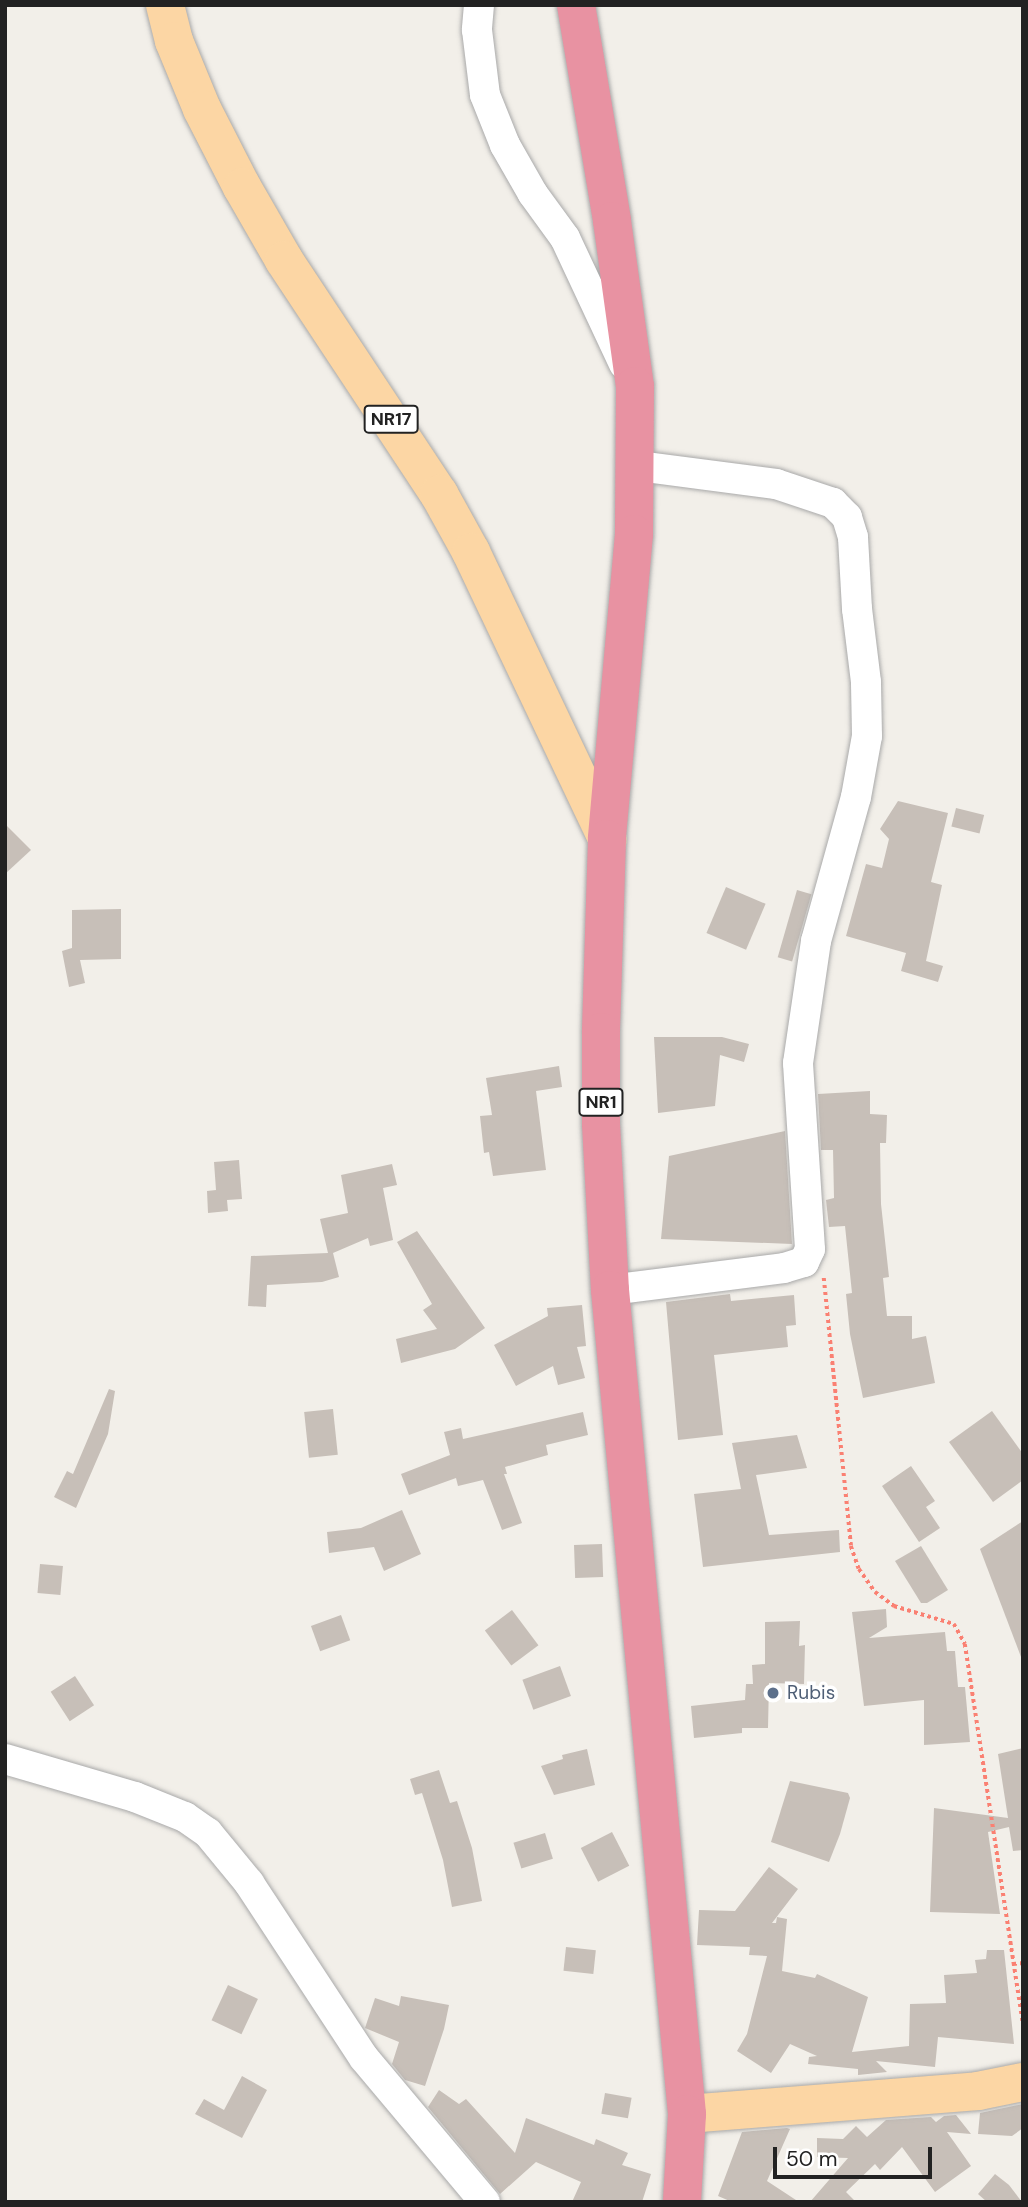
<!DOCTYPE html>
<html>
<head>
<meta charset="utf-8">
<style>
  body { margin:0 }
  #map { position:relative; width:1028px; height:2207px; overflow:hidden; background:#f2efe9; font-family:"DM Sans",sans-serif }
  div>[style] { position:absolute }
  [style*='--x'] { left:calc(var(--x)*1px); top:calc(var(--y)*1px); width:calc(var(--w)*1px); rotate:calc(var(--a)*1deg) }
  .building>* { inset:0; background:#c7bfb8; transform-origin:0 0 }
  .path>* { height:3.5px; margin-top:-1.75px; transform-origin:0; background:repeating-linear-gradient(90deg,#fa8072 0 3.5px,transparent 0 7px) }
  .roads { filter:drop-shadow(0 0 2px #a9a9a9) drop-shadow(0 0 2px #a9a9a9) }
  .minor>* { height:30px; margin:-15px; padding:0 15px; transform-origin:15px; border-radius:15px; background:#fff }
  .major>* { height:38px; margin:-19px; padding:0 19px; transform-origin:19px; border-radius:19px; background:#fcd6a4 }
  .highway>* { height:38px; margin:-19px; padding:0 19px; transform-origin:19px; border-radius:19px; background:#e892a2 }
  .dots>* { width:19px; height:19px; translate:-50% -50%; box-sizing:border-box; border:4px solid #fff; border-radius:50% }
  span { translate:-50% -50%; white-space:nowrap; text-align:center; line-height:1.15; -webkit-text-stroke:7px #fff; paint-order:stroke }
  .shield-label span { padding:2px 5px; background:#fff; border:2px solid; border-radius:5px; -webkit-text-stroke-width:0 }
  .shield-label { font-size:18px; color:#222; font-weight:700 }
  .service-label { font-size:19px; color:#4e5e75 }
  .left { translate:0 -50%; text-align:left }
  .frame { position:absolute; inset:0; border:7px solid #222; pointer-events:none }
  .scale { position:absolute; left:773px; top:2147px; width:159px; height:32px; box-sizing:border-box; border:4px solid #222; border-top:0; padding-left:9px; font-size:21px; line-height:24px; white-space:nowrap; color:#222; -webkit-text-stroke:5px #fff; paint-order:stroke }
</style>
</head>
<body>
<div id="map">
  <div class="building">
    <div style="clip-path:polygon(898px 801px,948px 813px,931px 882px,942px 885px,926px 961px,943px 966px,938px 982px,901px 971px,906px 953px,846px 936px,866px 864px,882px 868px,889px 839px,880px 829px)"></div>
    <div style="left:956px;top:808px;width:29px;height:19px;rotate:14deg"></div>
    <div style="clip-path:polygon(5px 824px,31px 850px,5px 874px)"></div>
    <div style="left:726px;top:887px;width:43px;height:50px;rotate:23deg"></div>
    <div style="left:797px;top:890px;width:15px;height:70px;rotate:16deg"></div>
    <div style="clip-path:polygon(121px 909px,121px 959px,80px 960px,85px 983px,69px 987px,62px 951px,72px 948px,72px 910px)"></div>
    <div style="clip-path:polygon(654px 1037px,722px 1037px,749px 1044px,744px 1062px,720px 1055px,715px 1106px,658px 1113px)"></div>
    <div style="clip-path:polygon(559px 1066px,562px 1087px,536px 1091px,546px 1170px,493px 1176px,489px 1152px,484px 1153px,480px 1116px,492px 1115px,486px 1078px)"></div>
    <div style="clip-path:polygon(870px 1091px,870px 1114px,887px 1115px,886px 1143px,880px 1143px,881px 1204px,889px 1277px,883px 1278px,887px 1316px,912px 1316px,912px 1339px,926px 1336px,935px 1383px,863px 1398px,850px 1334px,846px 1294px,852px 1293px,845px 1226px,829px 1227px,826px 1200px,834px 1198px,833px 1150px,821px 1150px,818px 1094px)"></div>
    <div style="clip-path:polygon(785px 1131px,792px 1244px,661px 1239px,669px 1156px)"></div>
    <div style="clip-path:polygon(239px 1160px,242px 1199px,227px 1200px,228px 1211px,208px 1213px,207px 1191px,216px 1190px,214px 1162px)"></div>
    <div style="clip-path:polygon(392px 1164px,397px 1185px,383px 1188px,393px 1240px,370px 1246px,368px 1238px,333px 1253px,339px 1277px,322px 1282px,267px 1285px,266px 1307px,248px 1306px,251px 1256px,328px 1253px,320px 1219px,348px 1213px,341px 1175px)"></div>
    <div style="clip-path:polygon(417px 1231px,485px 1328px,455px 1349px,401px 1363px,396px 1339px,437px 1329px,423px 1310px,432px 1304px,397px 1242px)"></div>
    <div style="clip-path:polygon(730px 1294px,731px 1301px,794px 1295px,796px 1325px,786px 1326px,788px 1347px,714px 1355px,723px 1435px,678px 1440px,666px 1302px)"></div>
    <div style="clip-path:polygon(582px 1305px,586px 1346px,577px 1347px,585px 1378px,558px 1385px,553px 1366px,516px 1386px,494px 1345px,548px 1316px,547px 1308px)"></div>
    <div style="clip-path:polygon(109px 1389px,115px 1391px,108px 1434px,76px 1508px,54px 1497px,67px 1471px,73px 1474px)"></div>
    <div style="left:333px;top:1409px;width:46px;height:29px;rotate:84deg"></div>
    <div style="clip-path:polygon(992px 1411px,1023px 1454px,1023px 1480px,993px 1502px,949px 1442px)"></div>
    <div style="clip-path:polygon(583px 1412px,588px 1435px,546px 1445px,548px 1455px,505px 1467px,507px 1474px,504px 1474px,522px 1523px,502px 1530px,483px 1480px,458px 1486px,456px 1478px,409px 1495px,401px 1474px,450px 1455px,444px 1432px,461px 1428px,463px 1439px)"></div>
    <div style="clip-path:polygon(797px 1435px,807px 1468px,756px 1475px,769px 1535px,839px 1530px,840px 1552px,703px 1567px,694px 1494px,741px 1489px,732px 1443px)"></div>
    <div style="clip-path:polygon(911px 1466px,935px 1501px,926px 1507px,940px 1528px,919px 1542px,882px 1486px)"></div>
    <div style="clip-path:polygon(402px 1510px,421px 1554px,384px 1571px,374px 1547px,329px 1553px,327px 1532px,361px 1528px)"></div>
    <div style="clip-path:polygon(1023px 1521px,1023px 1657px,1021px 1657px,980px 1549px)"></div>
    <div style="left:602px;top:1544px;width:33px;height:28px;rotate:88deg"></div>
    <div style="clip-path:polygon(921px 1546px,948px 1590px,927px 1603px,921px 1603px,895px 1561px)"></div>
    <div style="left:40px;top:1564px;width:23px;height:29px;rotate:5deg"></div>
    <div style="clip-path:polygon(886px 1609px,887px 1627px,869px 1638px,945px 1632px,947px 1651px,955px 1651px,958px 1687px,965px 1687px,970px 1742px,924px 1745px,924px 1700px,864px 1706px,852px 1612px)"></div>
    <div style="left:512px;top:1610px;width:44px;height:34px;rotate:53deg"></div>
    <div style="left:341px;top:1615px;width:27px;height:32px;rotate:70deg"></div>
    <div style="clip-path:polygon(800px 1621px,799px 1646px,805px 1645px,804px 1684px,769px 1683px,768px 1728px,742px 1728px,742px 1733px,694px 1738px,691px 1706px,745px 1700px,746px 1684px,753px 1684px,752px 1665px,765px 1664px,765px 1622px)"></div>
    <div style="left:560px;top:1666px;width:32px;height:40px;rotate:70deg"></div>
    <div style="left:75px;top:1676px;width:35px;height:29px;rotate:57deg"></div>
    <div style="clip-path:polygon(1023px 1748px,1023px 1850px,1013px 1851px,1009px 1827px,988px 1832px,1000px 1914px,930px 1912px,934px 1808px,1008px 1818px,998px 1754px)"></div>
    <div style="clip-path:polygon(587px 1749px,595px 1785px,554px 1795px,541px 1766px,563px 1759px,562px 1755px)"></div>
    <div style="clip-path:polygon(439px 1770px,450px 1803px,457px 1801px,472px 1848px,482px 1901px,452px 1907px,443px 1860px,422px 1793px,415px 1795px,410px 1779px)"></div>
    <div style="clip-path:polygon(790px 1781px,848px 1793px,850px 1798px,840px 1834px,829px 1862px,771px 1842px)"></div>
    <div style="left:612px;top:1832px;width:38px;height:35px;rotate:63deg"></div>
    <div style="left:545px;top:1833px;width:27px;height:33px;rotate:73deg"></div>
    <div style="clip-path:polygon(769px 1867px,798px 1889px,772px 1923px,776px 1923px,777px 1917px,787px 1919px,782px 1971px,815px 1978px,817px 1974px,868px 1997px,852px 2052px,909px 2046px,910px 2004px,946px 2003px,944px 1975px,977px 1973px,975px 1960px,986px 1959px,987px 1950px,1004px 1950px,1014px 2044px,938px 2037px,935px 2067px,876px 2061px,887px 2072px,858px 2075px,858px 2069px,808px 2064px,809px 2057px,817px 2056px,790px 2044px,771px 2073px,737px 2051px,747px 2034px,767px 1956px,749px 1955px,750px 1947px,697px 1945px,699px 1910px,735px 1911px)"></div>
    <div style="left:566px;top:1947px;width:30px;height:24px;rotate:6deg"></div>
    <div style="left:228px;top:1985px;width:33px;height:39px;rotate:25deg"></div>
    <div style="clip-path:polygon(401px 1996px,449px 2005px,444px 2029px,425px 2086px,405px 2080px,392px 2064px,399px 2042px,365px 2028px,375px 1998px,399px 2006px)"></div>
    <div style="clip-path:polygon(242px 2076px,267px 2090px,242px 2138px,195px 2114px,204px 2099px,224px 2110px)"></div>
    <div style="clip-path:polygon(439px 2090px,459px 2104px,466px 2099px,515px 2153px,526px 2118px,594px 2145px,596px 2139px,628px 2153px,622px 2165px,651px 2174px,642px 2202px,572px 2202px,581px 2182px,536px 2162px,500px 2194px,428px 2107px)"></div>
    <div style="left:605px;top:2093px;width:27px;height:21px;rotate:10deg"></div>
    <div style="clip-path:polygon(1023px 2104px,1023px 2128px,1012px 2136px,978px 2134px,980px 2113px)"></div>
    <div style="clip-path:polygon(956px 2115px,971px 2134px,947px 2132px,971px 2166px,935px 2192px,902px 2147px,880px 2170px,875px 2164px,846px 2192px,856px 2202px,810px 2202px,848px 2158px,817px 2157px,817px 2138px,843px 2139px,856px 2126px,867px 2137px,886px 2120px,931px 2117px,936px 2122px,944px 2116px)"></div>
    <div style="clip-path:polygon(787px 2128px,790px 2129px,767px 2181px,799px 2202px,732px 2202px,718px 2196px,742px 2132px)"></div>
    <div style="clip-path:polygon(995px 2174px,1009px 2185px,1022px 2202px,987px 2202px,978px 2194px)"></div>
  </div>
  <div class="path">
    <div style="--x:824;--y:1278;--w:269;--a:84.2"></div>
    <div style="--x:851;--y:1546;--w:24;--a:71"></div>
    <div style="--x:859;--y:1569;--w:28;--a:55"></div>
    <div style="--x:875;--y:1592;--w:24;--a:36"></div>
    <div style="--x:894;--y:1606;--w:63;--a:16.7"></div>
    <div style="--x:954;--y:1624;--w:23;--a:61"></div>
    <div style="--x:965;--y:1644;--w:385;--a:81.3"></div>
    <div style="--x:1013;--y:1964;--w:10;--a:-6"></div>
  </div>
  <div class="roads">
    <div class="minor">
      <div style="--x:479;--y:5;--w:25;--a:95"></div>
      <div style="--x:477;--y:30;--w:65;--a:83"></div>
      <div style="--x:485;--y:95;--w:54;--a:68.2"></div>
      <div style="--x:505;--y:145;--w:56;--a:60.3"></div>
      <div style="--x:533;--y:194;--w:54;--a:54"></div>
      <div style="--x:565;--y:238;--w:139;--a:64.9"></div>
      <div style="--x:610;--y:1290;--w:175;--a:-7.2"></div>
      <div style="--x:784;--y:1268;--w:21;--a:-17"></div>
      <div style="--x:804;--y:1262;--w:14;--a:-65"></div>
      <div style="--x:810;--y:1249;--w:186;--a:-93.7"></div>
      <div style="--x:798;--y:1063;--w:123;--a:-81.6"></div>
      <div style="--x:816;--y:941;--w:149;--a:-74.5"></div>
      <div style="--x:856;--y:797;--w:62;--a:-79.8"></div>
      <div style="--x:867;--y:736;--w:54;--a:-91.1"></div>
      <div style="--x:866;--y:682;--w:74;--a:-97"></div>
      <div style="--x:857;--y:609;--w:72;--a:-93.2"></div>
      <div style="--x:853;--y:537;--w:21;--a:-107"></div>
      <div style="--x:847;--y:517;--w:20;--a:-135"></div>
      <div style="--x:833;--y:503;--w:60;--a:-161.6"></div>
      <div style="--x:776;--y:484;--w:140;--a:-172.6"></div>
      <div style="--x:5;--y:1759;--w:135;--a:16.3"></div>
      <div style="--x:135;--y:1797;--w:54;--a:21.8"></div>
      <div style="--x:185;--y:1817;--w:28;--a:35"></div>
      <div style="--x:208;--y:1833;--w:65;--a:50.6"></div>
      <div style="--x:249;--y:1883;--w:209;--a:56.7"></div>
      <div style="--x:364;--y:2058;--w:188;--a:50"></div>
    </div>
    <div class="major">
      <div style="--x:165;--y:5;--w:37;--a:76"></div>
      <div style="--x:174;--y:41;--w:74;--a:67.6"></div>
      <div style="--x:202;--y:109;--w:88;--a:62.9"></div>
      <div style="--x:242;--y:187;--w:84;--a:60.1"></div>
      <div style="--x:284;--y:260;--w:281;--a:56.5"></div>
      <div style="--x:439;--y:494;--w:66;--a:61.1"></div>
      <div style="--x:471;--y:552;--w:318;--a:64.6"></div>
      <div style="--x:687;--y:2114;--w:292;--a:-4.5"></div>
      <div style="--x:978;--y:2091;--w:46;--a:-11.3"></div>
    </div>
    <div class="highway">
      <div style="--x:576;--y:5;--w:219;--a:80.5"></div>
      <div style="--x:612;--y:221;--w:167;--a:82.1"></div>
      <div style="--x:635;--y:386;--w:148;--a:90.4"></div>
      <div style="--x:634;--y:534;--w:306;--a:95.1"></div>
      <div style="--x:607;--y:839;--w:193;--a:91.8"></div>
      <div style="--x:601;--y:1032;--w:92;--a:90"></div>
      <div style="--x:601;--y:1124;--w:166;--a:86.9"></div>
      <div style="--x:610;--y:1290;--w:828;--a:84.66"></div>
      <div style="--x:687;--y:2114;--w:88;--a:93.3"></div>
    </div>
  </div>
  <div class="dots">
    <div style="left:773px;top:1693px;background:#5c6f8a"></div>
  </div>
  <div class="shield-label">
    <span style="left:391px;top:419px">NR17</span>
    <span style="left:601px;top:1102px">NR1</span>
  </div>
  <div class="service-label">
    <span class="left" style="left:787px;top:1693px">Rubis</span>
  </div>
  <div class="frame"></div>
  <div class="scale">50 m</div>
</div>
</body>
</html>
